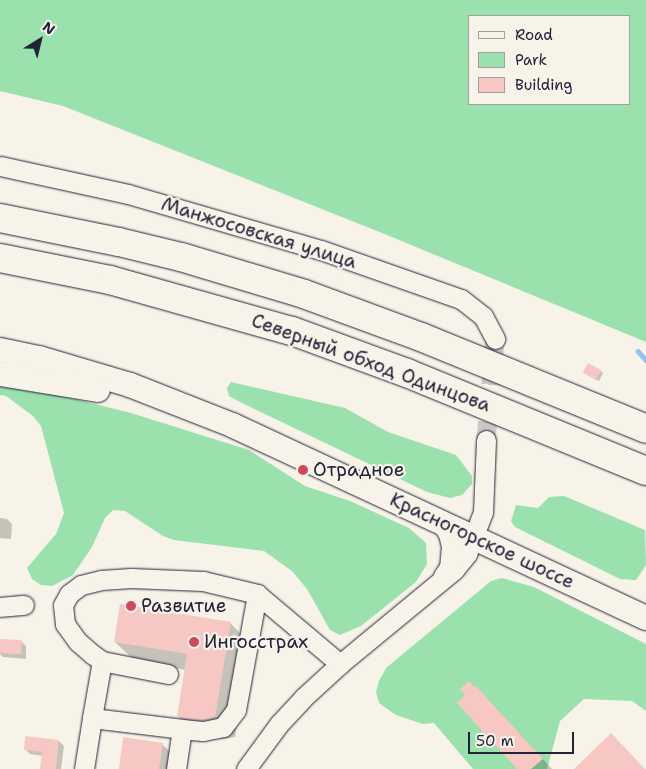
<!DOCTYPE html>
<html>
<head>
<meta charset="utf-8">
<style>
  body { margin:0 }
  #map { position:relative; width:646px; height:769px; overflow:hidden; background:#f7f3e8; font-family:"Shantell Sans",sans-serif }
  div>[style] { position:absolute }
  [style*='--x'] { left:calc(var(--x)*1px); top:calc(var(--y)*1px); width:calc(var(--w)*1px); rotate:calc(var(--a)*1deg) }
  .green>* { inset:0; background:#9ae1ae }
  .shadow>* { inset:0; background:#0003 }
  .stream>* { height:4.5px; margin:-2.25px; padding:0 2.25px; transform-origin:2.25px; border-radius:2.25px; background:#93c4ef }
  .building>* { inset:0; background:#f7c7c3; transform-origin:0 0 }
  .minor-tunnel>* { height:19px; margin-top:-9.5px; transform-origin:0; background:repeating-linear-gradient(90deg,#ccc9c5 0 19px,transparent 0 28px) }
  .roads { filter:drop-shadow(0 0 1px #22223b) drop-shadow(0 0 1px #22223b) }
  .minor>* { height:19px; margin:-9.5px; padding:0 9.5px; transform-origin:9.5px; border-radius:9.5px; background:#f7f3e8 }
  .major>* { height:24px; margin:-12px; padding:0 12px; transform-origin:12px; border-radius:12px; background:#f7f3e8 }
  .highway>* { height:28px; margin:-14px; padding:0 14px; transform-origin:14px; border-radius:14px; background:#f7f3e8 }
  .dots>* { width:14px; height:14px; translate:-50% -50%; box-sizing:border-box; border:2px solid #f7f3e8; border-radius:50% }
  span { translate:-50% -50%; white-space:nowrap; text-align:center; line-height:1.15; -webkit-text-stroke:4.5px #f7f3e8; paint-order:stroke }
  .street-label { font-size:19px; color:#22223b }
  .poi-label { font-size:19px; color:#22223b }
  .left { translate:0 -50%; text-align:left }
  .legend { position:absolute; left:468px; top:15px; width:162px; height:90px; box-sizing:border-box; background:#f7f3e8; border:1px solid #a29fa3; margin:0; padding:6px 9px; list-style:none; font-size:15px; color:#22223b }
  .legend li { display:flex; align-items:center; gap:10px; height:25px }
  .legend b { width:25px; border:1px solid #a29fa3 }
  .north { position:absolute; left:15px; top:15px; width:50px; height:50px; -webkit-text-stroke:4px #f7f3e8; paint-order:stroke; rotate:36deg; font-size:14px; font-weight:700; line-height:20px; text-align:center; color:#22223b }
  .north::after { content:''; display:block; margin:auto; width:18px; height:22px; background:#22223b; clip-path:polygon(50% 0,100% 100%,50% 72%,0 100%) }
  .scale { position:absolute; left:468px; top:732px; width:106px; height:22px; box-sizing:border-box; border:2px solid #22223b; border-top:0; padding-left:6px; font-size:15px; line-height:18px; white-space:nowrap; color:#22223b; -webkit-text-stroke:4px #f7f3e8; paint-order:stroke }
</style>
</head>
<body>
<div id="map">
  <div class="green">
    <div style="clip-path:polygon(evenodd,0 0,646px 0,646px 342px,387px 235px,63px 106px,0 91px,0 0,470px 16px,630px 16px,630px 104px,470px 104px,470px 16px)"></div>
    <div style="clip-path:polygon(231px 382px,345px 408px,388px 432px,456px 455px,472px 476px,472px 484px,462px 495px,450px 498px,427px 492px,236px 400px,229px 396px,227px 388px)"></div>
    <div style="clip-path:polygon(0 384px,27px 387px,131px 413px,249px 450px,305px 486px,350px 501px,409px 528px,426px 543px,427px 564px,416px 582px,361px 626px,340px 635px,330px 630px,307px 589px,292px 571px,264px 551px,174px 540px,163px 536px,125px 511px,113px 510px,105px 518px,92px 547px,73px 575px,52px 586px,41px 585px,32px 579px,27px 568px,56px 534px,64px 513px,41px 426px,33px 416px,6px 396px,0 395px)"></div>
    <div style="clip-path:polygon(564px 496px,645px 530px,646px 565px,636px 580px,620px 579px,515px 527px,511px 521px,516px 505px,538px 508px,549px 497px)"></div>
    <div style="clip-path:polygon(502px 578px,534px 587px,646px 644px,646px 711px,632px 701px,584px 699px,560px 721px,547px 769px,473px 769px,434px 723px,423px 724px,396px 715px,379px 703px,376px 692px,379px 681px,386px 668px,491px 581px)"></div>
  </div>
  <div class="shadow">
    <div style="clip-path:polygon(600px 371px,603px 373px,599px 381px,587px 375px)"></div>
    <div style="clip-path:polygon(0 518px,7px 519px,12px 524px,11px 539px,0 538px)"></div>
    <div style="clip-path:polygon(230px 623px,250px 643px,235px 737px,223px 739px,198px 736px,178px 716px,186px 670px,135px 661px,115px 642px)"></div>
    <div style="clip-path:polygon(0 640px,21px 641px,26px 646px,26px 659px,3px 657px,0 654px)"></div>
    <div style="clip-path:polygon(486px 697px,552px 769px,519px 769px)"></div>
    <div style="clip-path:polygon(59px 741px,64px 746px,61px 769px,41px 769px,43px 756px,30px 754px,25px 749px)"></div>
    <div style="clip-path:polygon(162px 744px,182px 764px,181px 769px,120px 769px)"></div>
  </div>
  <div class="stream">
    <div style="--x:638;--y:351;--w:12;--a:48"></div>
  </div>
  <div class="building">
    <div style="left:588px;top:363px;width:15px;height:11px;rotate:28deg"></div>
    <div style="clip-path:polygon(120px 604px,231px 622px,215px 717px,202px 720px,177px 717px,187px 654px,114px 642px)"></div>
    <div style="left:0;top:639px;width:22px;height:14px;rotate:3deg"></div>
    <div style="clip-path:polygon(469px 681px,474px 687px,476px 686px,543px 759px,531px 769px,517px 769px,457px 703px,465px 695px,460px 689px)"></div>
    <div style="clip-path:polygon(611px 733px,645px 769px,574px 769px)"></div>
    <div style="clip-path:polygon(25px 736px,59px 740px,56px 769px,40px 769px,42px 752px,24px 750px)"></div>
    <div style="clip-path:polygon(123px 737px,163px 743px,159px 769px,119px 769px)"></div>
  </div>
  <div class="minor-tunnel">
    <div style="--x:486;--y:440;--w:101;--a:-84.9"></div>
  </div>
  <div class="roads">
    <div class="minor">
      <div style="--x:0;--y:166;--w:131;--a:12.3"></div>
      <div style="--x:128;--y:194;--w:201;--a:16.2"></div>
      <div style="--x:321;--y:250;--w:148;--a:19.3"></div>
      <div style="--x:461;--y:299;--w:28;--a:38"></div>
      <div style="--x:483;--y:316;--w:26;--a:62"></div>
      <div style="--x:440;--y:521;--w:15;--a:58"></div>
      <div style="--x:448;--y:534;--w:12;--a:76"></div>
      <div style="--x:451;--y:546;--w:21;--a:95"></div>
      <div style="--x:449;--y:567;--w:11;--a:124"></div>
      <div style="--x:0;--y:607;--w:24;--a:-5"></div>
      <div style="--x:102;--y:661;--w:58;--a:100"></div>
      <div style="--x:92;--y:718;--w:100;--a:6.9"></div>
      <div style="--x:191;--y:730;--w:12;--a:5"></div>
      <div style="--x:203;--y:731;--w:20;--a:-11"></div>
      <div style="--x:223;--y:727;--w:21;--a:-53"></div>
      <div style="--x:236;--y:710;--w:118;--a:-79.7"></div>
      <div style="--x:168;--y:674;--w:67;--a:-168.9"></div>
      <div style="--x:102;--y:661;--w:12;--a:-145"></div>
      <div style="--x:92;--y:654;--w:18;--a:-139"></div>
      <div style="--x:78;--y:642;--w:22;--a:-126"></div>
      <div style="--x:65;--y:624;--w:19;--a:-96"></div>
      <div style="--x:63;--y:605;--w:13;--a:-61"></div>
      <div style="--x:69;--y:594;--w:15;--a:-37"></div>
      <div style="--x:81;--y:585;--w:21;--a:-14"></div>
      <div style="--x:101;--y:580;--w:30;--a:-4"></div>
      <div style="--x:131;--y:578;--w:72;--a:2.4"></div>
      <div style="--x:203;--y:581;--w:56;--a:13.5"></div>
      <div style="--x:257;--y:594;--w:109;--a:40.1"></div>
      <div style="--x:84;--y:769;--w:52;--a:-81.1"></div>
      <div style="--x:176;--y:769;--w:40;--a:-81.5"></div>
      <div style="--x:246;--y:769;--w:56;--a:-53.7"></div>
      <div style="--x:279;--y:724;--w:35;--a:-47"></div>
      <div style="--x:303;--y:698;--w:50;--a:-42.6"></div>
      <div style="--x:340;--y:664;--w:148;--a:-39.5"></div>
      <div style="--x:454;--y:570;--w:21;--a:-51"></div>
      <div style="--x:467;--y:554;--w:45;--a:-69.1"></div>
      <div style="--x:483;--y:512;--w:72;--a:-87.6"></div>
    </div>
    <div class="major">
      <div style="--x:0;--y:350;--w:40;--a:12"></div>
      <div style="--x:39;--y:358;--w:95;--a:16.5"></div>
      <div style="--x:130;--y:385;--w:110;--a:21.4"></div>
      <div style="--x:232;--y:425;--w:457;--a:25"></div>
      <div style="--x:0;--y:374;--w:99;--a:9.3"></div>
    </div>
    <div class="highway">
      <div style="--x:0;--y:218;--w:121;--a:11.4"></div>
      <div style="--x:119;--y:242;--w:64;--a:13.6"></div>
      <div style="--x:181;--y:257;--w:128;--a:16.7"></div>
      <div style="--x:304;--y:294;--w:125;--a:20.2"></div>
      <div style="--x:421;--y:337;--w:243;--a:22.2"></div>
      <div style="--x:0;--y:258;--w:112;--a:11.3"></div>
      <div style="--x:110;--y:280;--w:189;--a:15.7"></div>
      <div style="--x:292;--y:331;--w:122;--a:20.1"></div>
      <div style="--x:407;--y:373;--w:258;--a:22.3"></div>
    </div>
  </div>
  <div class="dots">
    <div style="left:303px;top:470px;background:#d1495b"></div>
    <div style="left:131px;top:606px;background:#d1495b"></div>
    <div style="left:194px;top:642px;background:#d1495b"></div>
  </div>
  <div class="street-label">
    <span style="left:259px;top:233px;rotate:17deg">Манжосовская улица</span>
    <span style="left:371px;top:363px;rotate:20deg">Северный обход Одинцова</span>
    <span style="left:482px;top:541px;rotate:25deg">Красногорское шоссе</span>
  </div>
  <div class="poi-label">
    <span class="left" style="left:313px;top:470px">Отрадное</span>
    <span class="left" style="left:141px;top:606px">Развитие</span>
    <span class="left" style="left:204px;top:642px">Ингосстрах</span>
  </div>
  <ul class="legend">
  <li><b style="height:6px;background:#f7f3e8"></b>Road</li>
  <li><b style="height:14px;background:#9ae1ae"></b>Park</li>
  <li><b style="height:14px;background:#f7c7c3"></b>Building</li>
  </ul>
  <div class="north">N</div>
  <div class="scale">50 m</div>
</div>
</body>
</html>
